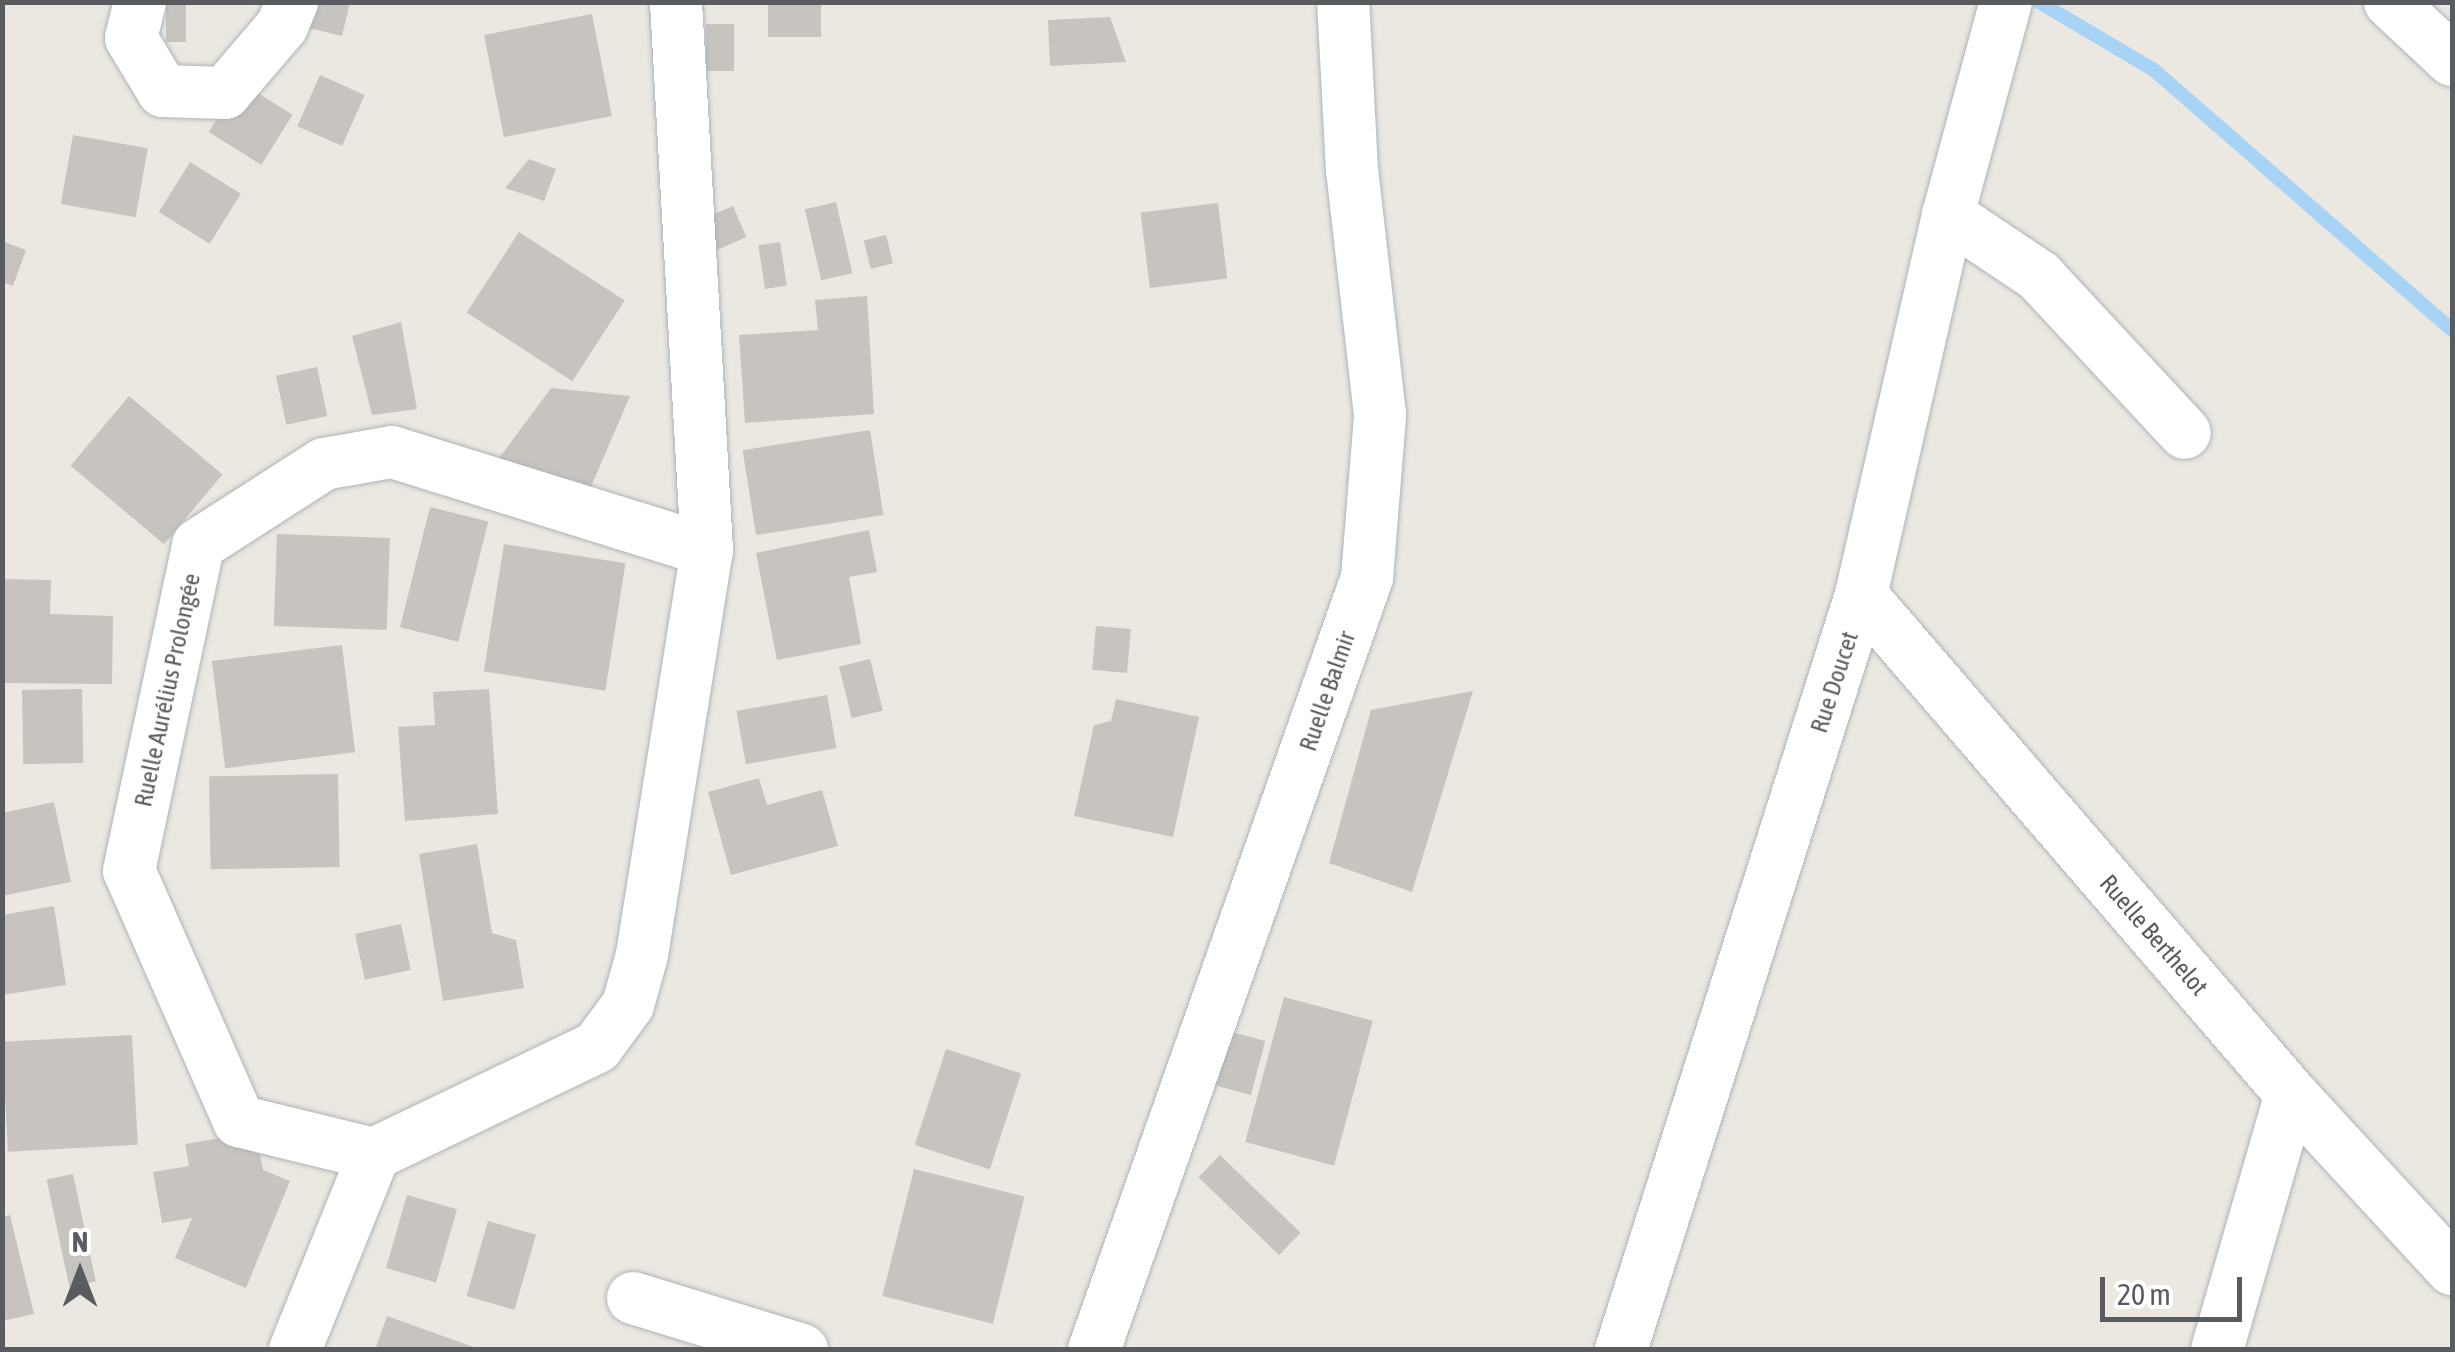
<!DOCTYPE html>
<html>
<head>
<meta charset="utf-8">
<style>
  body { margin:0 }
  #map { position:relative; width:2455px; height:1352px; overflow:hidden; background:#eae8e0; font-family:"Asap Condensed",sans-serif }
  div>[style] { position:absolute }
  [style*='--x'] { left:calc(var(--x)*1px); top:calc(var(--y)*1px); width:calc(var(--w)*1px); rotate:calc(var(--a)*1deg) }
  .stream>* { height:14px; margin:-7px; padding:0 7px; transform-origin:7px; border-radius:7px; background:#a7d3f4 }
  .building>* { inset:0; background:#c7c4bf; transform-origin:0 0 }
  .roads { filter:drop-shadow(0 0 2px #b1b3b6) drop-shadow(0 0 2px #b1b3b6) }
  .minor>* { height:52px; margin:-26px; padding:0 26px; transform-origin:26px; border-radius:26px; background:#fff }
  span { translate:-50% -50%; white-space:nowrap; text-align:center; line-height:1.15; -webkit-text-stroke:8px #fff; paint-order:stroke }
  .street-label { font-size:25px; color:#595c5f }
  .frame { position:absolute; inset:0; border:5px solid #595c5f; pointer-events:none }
  .north { position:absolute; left:30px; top:1222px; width:100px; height:100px; -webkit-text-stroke:8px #fff; paint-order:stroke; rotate:0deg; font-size:28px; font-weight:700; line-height:40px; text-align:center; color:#595c5f }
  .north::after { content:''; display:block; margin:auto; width:35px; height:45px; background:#595c5f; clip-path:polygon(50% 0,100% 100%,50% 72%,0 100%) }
  .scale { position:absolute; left:2100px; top:1277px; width:142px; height:45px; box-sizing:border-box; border:5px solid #595c5f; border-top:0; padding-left:12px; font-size:30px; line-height:35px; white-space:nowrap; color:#595c5f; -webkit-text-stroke:8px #fff; paint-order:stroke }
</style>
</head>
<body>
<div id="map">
  <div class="stream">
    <div style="--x:2039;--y:2;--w:134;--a:30.6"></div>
    <div style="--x:2154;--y:70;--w:395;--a:41.1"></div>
  </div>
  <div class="building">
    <div style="left:166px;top:2px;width:20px;height:40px"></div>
    <div style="clip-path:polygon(315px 2px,350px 2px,342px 36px,309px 28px)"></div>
    <div style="left:768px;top:2px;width:53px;height:35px"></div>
    <div style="left:592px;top:14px;width:104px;height:110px;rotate:79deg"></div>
    <div style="clip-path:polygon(1110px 17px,1126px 62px,1050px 66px,1048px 20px)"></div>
    <div style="left:706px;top:24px;width:28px;height:47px"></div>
    <div style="left:320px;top:75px;width:49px;height:56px;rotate:24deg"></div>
    <div style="left:240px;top:82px;width:62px;height:59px;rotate:32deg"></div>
    <div style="left:73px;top:135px;width:76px;height:70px;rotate:10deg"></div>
    <div style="clip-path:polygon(529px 159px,556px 169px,544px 201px,505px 188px)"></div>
    <div style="left:190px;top:162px;width:60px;height:59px;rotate:32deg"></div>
    <div style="left:836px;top:202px;width:73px;height:32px;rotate:77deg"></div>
    <div style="left:1218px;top:203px;width:76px;height:78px;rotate:83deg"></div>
    <div style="left:733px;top:206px;width:34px;height:31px;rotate:67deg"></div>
    <div style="left:519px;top:232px;width:126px;height:96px;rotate:33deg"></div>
    <div style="left:886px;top:235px;width:29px;height:23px;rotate:76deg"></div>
    <div style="clip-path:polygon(2px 241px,26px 250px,13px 286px,2px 282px)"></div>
    <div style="left:780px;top:242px;width:44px;height:22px;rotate:81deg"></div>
    <div style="clip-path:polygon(867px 296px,874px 414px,745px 423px,739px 335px,818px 330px,815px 300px)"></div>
    <div style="clip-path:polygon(401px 322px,417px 409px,372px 415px,352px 336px)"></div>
    <div style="left:317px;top:367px;width:50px;height:42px;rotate:78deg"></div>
    <div style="clip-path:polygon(551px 388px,630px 396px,584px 503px,494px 465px)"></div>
    <div style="left:129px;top:396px;width:122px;height:91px;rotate:40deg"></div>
    <div style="left:870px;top:430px;width:86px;height:129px;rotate:81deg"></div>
    <div style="left:430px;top:507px;width:60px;height:124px;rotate:14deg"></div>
    <div style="clip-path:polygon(869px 530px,877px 572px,849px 577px,861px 644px,777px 660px,756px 553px)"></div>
    <div style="left:277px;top:534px;width:113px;height:92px;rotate:2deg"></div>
    <div style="left:504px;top:544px;width:123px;height:129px;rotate:9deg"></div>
    <div style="clip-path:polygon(4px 579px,51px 580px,50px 614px,113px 616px,112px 684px,2px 683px)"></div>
    <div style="left:1096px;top:626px;width:35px;height:44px;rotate:5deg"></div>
    <div style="left:342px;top:645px;width:108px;height:131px;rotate:83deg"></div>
    <div style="left:870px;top:659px;width:53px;height:32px;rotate:76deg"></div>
    <div style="left:82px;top:689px;width:74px;height:60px;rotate:89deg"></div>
    <div style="clip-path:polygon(489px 689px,498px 814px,405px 821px,398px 727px,435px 725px,433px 692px)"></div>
    <div style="clip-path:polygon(1473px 691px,1412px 892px,1329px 863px,1371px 710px)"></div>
    <div style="left:827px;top:695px;width:54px;height:92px;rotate:80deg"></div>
    <div style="clip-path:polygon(1116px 699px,1199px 717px,1173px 837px,1074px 816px,1094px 725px,1111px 721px)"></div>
    <div style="left:338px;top:774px;width:93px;height:129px;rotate:89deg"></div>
    <div style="clip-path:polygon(759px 778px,767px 805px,822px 790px,838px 846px,731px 875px,708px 792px)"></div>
    <div style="clip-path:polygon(54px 802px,71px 882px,2px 896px,2px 813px)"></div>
    <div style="clip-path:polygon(477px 844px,492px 933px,516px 940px,524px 988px,443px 1001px,419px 854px)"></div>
    <div style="clip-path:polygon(54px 906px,66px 985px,2px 995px,2px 915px)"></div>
    <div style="left:401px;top:924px;width:47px;height:47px;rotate:78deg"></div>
    <div style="left:1284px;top:997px;width:92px;height:150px;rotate:15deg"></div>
    <div style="left:1217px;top:1028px;width:50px;height:56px;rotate:15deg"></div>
    <div style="left:132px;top:1035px;width:110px;height:130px;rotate:87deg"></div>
    <div style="left:946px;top:1049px;width:79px;height:101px;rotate:18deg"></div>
    <div style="clip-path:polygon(256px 1132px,263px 1170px,290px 1181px,246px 1288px,175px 1258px,192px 1218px,162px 1223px,153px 1172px,189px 1166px,185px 1144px)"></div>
    <div style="left:1220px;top:1155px;width:112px;height:31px;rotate:44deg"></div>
    <div style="left:914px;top:1169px;width:114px;height:131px;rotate:14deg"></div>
    <div style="left:73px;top:1174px;width:110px;height:27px;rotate:78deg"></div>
    <div style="left:407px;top:1195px;width:52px;height:76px;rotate:16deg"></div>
    <div style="clip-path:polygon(10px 1215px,34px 1314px,2px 1321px,2px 1217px)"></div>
    <div style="left:488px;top:1221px;width:50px;height:78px;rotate:16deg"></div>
    <div style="clip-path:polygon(387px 1316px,479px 1349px,479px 1350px,375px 1350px)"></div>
  </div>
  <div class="roads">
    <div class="minor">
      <div style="--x:140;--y:2;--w:37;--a:104"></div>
      <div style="--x:131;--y:38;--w:62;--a:58.9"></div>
      <div style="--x:163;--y:91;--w:62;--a:1.8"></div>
      <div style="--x:225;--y:93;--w:88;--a:-49.6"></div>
      <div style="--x:282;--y:26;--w:26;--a:-67"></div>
      <div style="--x:2390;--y:2;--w:85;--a:43.1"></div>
      <div style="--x:1948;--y:215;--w:110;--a:33.8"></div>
      <div style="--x:2039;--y:276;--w:214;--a:47.1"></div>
      <div style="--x:1861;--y:595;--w:659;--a:49.25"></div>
      <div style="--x:2291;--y:1094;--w:238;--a:47.4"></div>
      <div style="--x:374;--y:1154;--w:139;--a:-166.3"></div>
      <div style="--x:239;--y:1121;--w:273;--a:-113.7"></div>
      <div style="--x:129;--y:871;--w:333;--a:-78"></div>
      <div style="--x:198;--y:545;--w:150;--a:-32.7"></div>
      <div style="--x:324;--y:464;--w:69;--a:-10"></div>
      <div style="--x:392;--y:452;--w:330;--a:17.3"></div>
      <div style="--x:633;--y:1298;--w:177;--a:17.1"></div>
      <div style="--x:295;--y:1350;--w:211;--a:-68"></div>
      <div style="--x:374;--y:1154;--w:247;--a:-25.6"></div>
      <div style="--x:597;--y:1047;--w:52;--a:-53.6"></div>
      <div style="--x:628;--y:1005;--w:52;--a:-74.4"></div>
      <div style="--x:642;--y:955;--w:410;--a:-80.9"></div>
      <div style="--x:707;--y:550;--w:549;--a:-93.24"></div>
      <div style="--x:1094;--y:1350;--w:819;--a:-70.53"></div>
      <div style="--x:1367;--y:578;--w:164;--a:-85.4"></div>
      <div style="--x:1380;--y:415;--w:246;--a:-96.5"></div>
      <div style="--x:1352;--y:171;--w:169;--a:-93"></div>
      <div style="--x:1621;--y:1350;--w:792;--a:-72.37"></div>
      <div style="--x:1861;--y:595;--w:390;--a:-77.1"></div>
      <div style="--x:1948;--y:215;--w:221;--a:-74.8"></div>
      <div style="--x:2217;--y:1350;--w:266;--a:-73.9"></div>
    </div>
  </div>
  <div class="street-label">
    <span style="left:1834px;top:682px;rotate:-72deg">Rue Doucet</span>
    <span style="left:167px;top:690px;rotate:-78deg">Ruelle Aurélius Prolongée</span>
    <span style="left:1327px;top:691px;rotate:-71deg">Ruelle Balmir</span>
    <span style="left:2154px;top:935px;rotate:49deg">Ruelle Berthelot</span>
  </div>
  <div class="frame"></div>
  <div class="north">N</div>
  <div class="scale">20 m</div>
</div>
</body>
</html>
